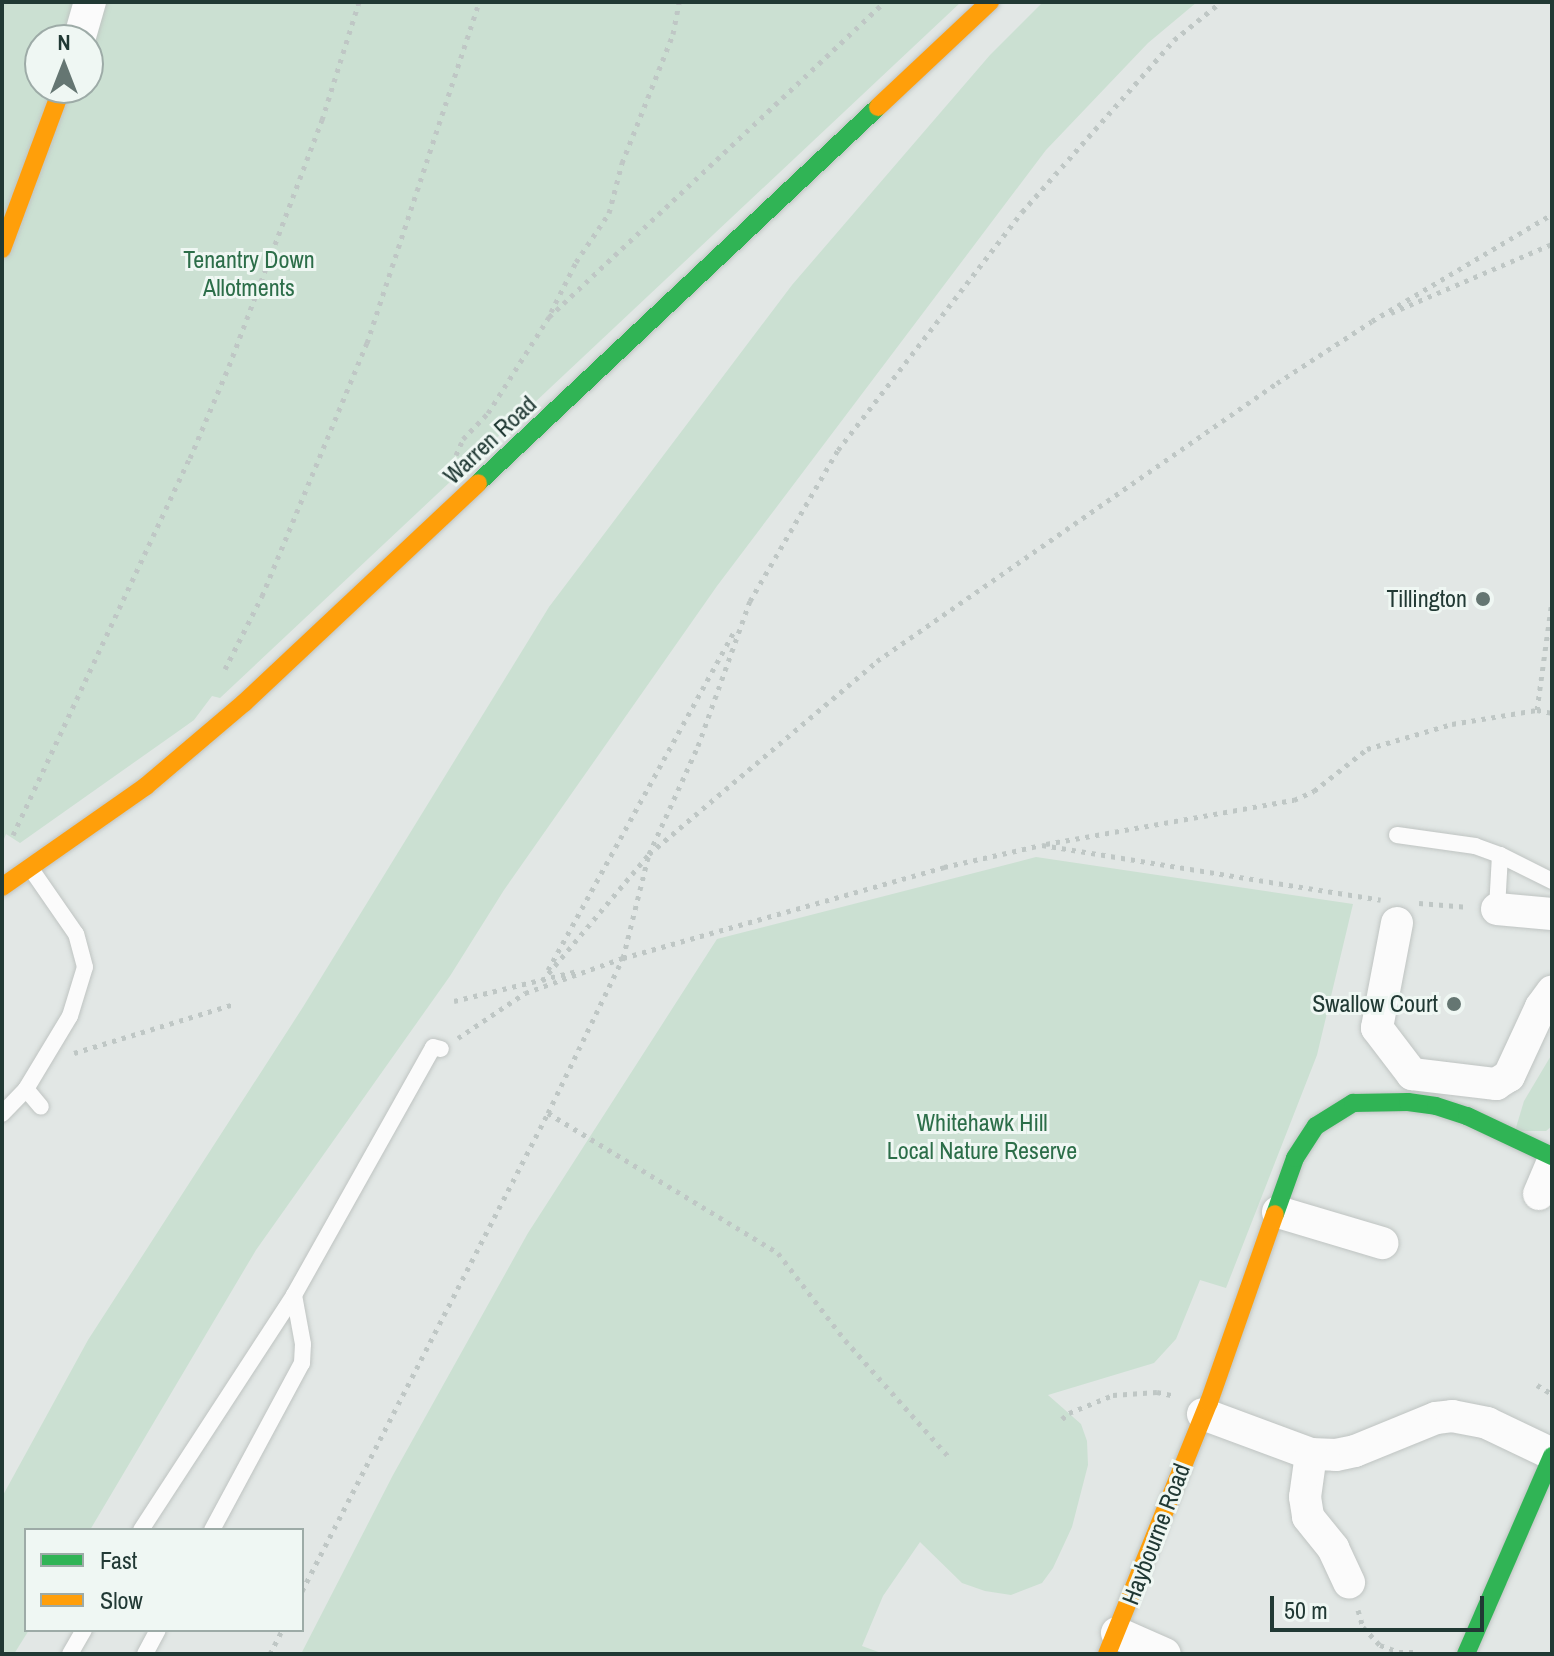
<!DOCTYPE html>
<html>
<head>
<meta charset="utf-8">
<style>
  body { margin:0 }
  #map { position:relative; width:1554px; height:1656px; overflow:hidden; background:#e2e7e5; font-family:"Archivo Narrow",sans-serif }
  div>[style] { position:absolute }
  [style*='--x'] { left:calc(var(--x)*1px); top:calc(var(--y)*1px); width:calc(var(--w)*1px); rotate:calc(var(--a)*1deg) }
  .green>* { inset:0; background:#cbe0d2 }
  .path>* { height:5px; margin-top:-2.5px; transform-origin:0; background:repeating-linear-gradient(90deg,#bfc7c5 0 4px,transparent 0 10px) }
  .roads { filter:drop-shadow(0 0 2px #bfc4c2) drop-shadow(0 0 2px #bfc4c2) }
  .lane>* { height:16px; margin:-8px; padding:0 8px; transform-origin:8px; border-radius:8px; background:#fbfbfb }
  .street>* { height:32px; margin:-16px; padding:0 16px; transform-origin:16px; border-radius:16px; background:#fbfbfb }
  .fast>* { height:18px; margin:-9px; padding:0 9px; transform-origin:9px; border-radius:9px; background:#30b455 }
  .slow>* { height:18px; margin:-9px; padding:0 9px; transform-origin:9px; border-radius:9px; background:#ff9f0a }
  .dots>* { width:22px; height:22px; translate:-50% -50%; box-sizing:border-box; border:4px solid #eff7f3; border-radius:50% }
  span { translate:-50% -50%; white-space:nowrap; text-align:center; line-height:1.15; -webkit-text-stroke:6px #eff7f3; paint-order:stroke }
  .park-label { font-size:24px; color:#2c6e49 }
  .street-label { font-size:24px; color:#213934 }
  .poi-label { font-size:24px; color:#213934 }
  .right { translate:-100% -50%; text-align:right }
  .frame { position:absolute; inset:0; border:4px solid #213934; pointer-events:none }
  .legend { position:absolute; left:24px; top:1528px; width:280px; height:104px; box-sizing:border-box; background:#eff7f3; border:2px solid #9daba7; margin:0; padding:10px 14px; list-style:none; font-size:24px; color:#213934 }
  .legend li { display:flex; align-items:center; gap:16px; height:40px }
  .legend b { width:40px; border:2px solid #9daba7 }
  .north { position:absolute; left:24px; top:24px; width:80px; height:80px; box-sizing:border-box; background:#eff7f3; border:2px solid #9daba7; border-radius:50%; rotate:0deg; font-size:22px; font-weight:700; line-height:32px; text-align:center; color:#213934 }
  .north::after { content:''; display:block; margin:auto; width:28px; height:36px; background:#657672; clip-path:polygon(50% 0,100% 100%,50% 72%,0 100%) }
  .scale { position:absolute; left:1270px; top:1596px; width:214px; height:36px; box-sizing:border-box; border:4px solid #213934; border-top:0; padding-left:10px; font-size:24px; line-height:28px; white-space:nowrap; color:#213934; -webkit-text-stroke:6px #eff7f3; paint-order:stroke }
</style>
</head>
<body>
<div id="map">
  <div class="green">
    <div style="clip-path:polygon(evenodd,2px 2px,961px 2px,220px 698px,212px 696px,194px 720px,180px 730px,20px 843px,6px 834px,2px 844px,2px 2px,40px 40px,88px 40px,88px 88px,40px 88px,40px 40px)"></div>
    <div style="clip-path:polygon(1043px 2px,1197px 2px,1148px 43px,1046px 150px,717px 586px,504px 890px,450px 976px,256px 1250px,90px 1530px,26px 1530px,29px 1630px,14px 1654px,2px 1654px,2px 1497px,88px 1340px,303px 1007px,549px 607px,792px 285px,990px 55px)"></div>
    <div style="clip-path:polygon(1036px 857px,1353px 904px,1317px 1055px,1226px 1288px,1200px 1280px,1176px 1339px,1154px 1363px,1048px 1395px,1081px 1424px,1087px 1441px,1088px 1465px,1072px 1527px,1053px 1568px,1042px 1583px,1011px 1595px,985px 1591px,962px 1583px,920px 1542px,883px 1596px,862px 1646px,884px 1654px,301px 1654px,393px 1475px,528px 1233px,717px 939px)"></div>
    <div style="clip-path:polygon(1552px 1054px,1552px 1126px,1546px 1131px,1515px 1131px,1524px 1101px)"></div>
  </div>
  <div class="path">
    <div style="--x:551;--y:312;--w:56;--a:-63.4"></div>
    <div style="--x:576;--y:262;--w:59;--a:-56"></div>
    <div style="--x:609;--y:213;--w:52;--a:-75.4"></div>
    <div style="--x:622;--y:163;--w:139;--a:-68.4"></div>
    <div style="--x:673;--y:34;--w:33;--a:-79"></div>
    <div style="--x:1391;--y:313;--w:175;--a:-23.2"></div>
    <div style="--x:456;--y:455;--w:17;--a:-66"></div>
    <div style="--x:463;--y:439;--w:36;--a:-46"></div>
    <div style="--x:488;--y:413;--w:114;--a:-57.6"></div>
    <div style="--x:549;--y:317;--w:460;--a:-43.2"></div>
    <div style="--x:225;--y:669;--w:82;--a:-63.1"></div>
    <div style="--x:262;--y:596;--w:274;--a:-67.5"></div>
    <div style="--x:367;--y:343;--w:359;--a:-71.8"></div>
    <div style="--x:1537;--y:710;--w:110;--a:-82.2"></div>
    <div style="--x:13;--y:835;--w:416;--a:-64.9"></div>
    <div style="--x:190;--y:458;--w:100;--a:-67"></div>
    <div style="--x:229;--y:366;--w:263;--a:-69.3"></div>
    <div style="--x:322;--y:120;--w:124;--a:-72.6"></div>
    <div style="--x:1046;--y:844;--w:252;--a:-10.1"></div>
    <div style="--x:1294;--y:800;--w:22;--a:-24"></div>
    <div style="--x:1314;--y:791;--w:68;--a:-38.4"></div>
    <div style="--x:1367;--y:749;--w:89;--a:-16.4"></div>
    <div style="--x:1452;--y:724;--w:86;--a:-9.4"></div>
    <div style="--x:1537;--y:710;--w:15;--a:11"></div>
    <div style="--x:1419;--y:903;--w:50;--a:4.6"></div>
    <div style="--x:548;--y:970;--w:387;--a:-61.2"></div>
    <div style="--x:542;--y:981;--w:166;--a:-49.9"></div>
    <div style="--x:649;--y:854;--w:299;--a:-40.2"></div>
    <div style="--x:877;--y:661;--w:487;--a:-34.8"></div>
    <div style="--x:1277;--y:383;--w:113;--a:-33.1"></div>
    <div style="--x:1372;--y:321;--w:209;--a:-30.7"></div>
    <div style="--x:454;--y:1001;--w:127;--a:-13.7"></div>
    <div style="--x:458;--y:1038;--w:81;--a:-33.9"></div>
    <div style="--x:525;--y:993;--w:104;--a:-19.7"></div>
    <div style="--x:623;--y:958;--w:334;--a:-15.8"></div>
    <div style="--x:944;--y:867;--w:100;--a:-12.7"></div>
    <div style="--x:1042;--y:845;--w:343;--a:9.2"></div>
    <div style="--x:74;--y:1053;--w:167;--a:-17"></div>
    <div style="--x:548;--y:1113;--w:269;--a:31.3"></div>
    <div style="--x:778;--y:1253;--w:110;--a:52.4"></div>
    <div style="--x:845;--y:1340;--w:155;--a:48.4"></div>
    <div style="--x:1537;--y:1385;--w:17;--a:31"></div>
    <div style="--x:1062;--y:1419;--w:9;--a:-41"></div>
    <div style="--x:1069;--y:1413;--w:48;--a:-22.2"></div>
    <div style="--x:1113;--y:1395;--w:44;--a:-3.9"></div>
    <div style="--x:1157;--y:1392;--w:19;--a:12"></div>
    <div style="--x:302;--y:1591;--w:538;--a:-62.77"></div>
    <div style="--x:548;--y:1113;--w:172;--a:-64.2"></div>
    <div style="--x:623;--y:958;--w:107;--a:-76"></div>
    <div style="--x:649;--y:854;--w:119;--a:-65.6"></div>
    <div style="--x:698;--y:746;--w:154;--a:-70.3"></div>
    <div style="--x:750;--y:601;--w:175;--a:-59.8"></div>
    <div style="--x:838;--y:450;--w:301;--a:-52.3"></div>
    <div style="--x:1022;--y:212;--w:230;--a:-48.5"></div>
    <div style="--x:1174;--y:40;--w:60;--a:-39"></div>
    <div style="--x:1358;--y:1610;--w:18;--a:74"></div>
    <div style="--x:1363;--y:1627;--w:25;--a:47"></div>
    <div style="--x:1380;--y:1645;--w:20;--a:20"></div>
    <div style="--x:1399;--y:1652;--w:18;--a:0"></div>
    <div style="--x:270;--y:1654;--w:27;--a:-63"></div>
  </div>
  <div class="roads">
    <div class="lane">
      <div style="--x:1397;--y:835;--w:79;--a:8"></div>
      <div style="--x:1475;--y:846;--w:27;--a:20"></div>
      <div style="--x:1500;--y:855;--w:54;--a:93.2"></div>
      <div style="--x:1500;--y:855;--w:58;--a:26.6"></div>
      <div style="--x:26;--y:1089;--w:23;--a:50"></div>
      <div style="--x:2;--y:1114;--w:35;--a:-46"></div>
      <div style="--x:26;--y:1089;--w:85;--a:-58.9"></div>
      <div style="--x:70;--y:1016;--w:51;--a:-73"></div>
      <div style="--x:85;--y:967;--w:34;--a:-105"></div>
      <div style="--x:76;--y:934;--w:79;--a:-124.7"></div>
      <div style="--x:141;--y:1530;--w:280;--a:-56.9"></div>
      <div style="--x:294;--y:1295;--w:284;--a:-60.7"></div>
      <div style="--x:433;--y:1047;--w:8;--a:14"></div>
      <div style="--x:212;--y:1530;--w:190;--a:-61.7"></div>
      <div style="--x:302;--y:1363;--w:19;--a:-87"></div>
      <div style="--x:303;--y:1344;--w:50;--a:-100.4"></div>
      <div style="--x:70;--y:1654;--w:28;--a:-60"></div>
      <div style="--x:145;--y:1654;--w:27;--a:-62"></div>
    </div>
    <div class="street">
      <div style="--x:79;--y:40;--w:40;--a:-74"></div>
      <div style="--x:1497;--y:909;--w:55;--a:5.2"></div>
      <div style="--x:1397;--y:923;--w:107;--a:100.8"></div>
      <div style="--x:1377;--y:1028;--w:58;--a:52.7"></div>
      <div style="--x:1412;--y:1074;--w:85;--a:6.8"></div>
      <div style="--x:1496;--y:1084;--w:15;--a:-32"></div>
      <div style="--x:1509;--y:1076;--w:76;--a:-65.1"></div>
      <div style="--x:1541;--y:1007;--w:19;--a:-54"></div>
      <div style="--x:1539;--y:1194;--w:33;--a:-67"></div>
      <div style="--x:1278;--y:1212;--w:109;--a:16.6"></div>
      <div style="--x:1203;--y:1414;--w:115;--a:20.3"></div>
      <div style="--x:1311;--y:1454;--w:25;--a:2"></div>
      <div style="--x:1336;--y:1455;--w:19;--a:-12"></div>
      <div style="--x:1355;--y:1451;--w:87;--a:-22.2"></div>
      <div style="--x:1436;--y:1418;--w:16;--a:-7"></div>
      <div style="--x:1452;--y:1416;--w:36;--a:11"></div>
      <div style="--x:1487;--y:1423;--w:72;--a:25.5"></div>
      <div style="--x:1311;--y:1454;--w:43;--a:97.9"></div>
      <div style="--x:1305;--y:1497;--w:20;--a:81"></div>
      <div style="--x:1308;--y:1517;--w:40;--a:51"></div>
      <div style="--x:1333;--y:1548;--w:38;--a:65"></div>
      <div style="--x:1117;--y:1633;--w:52;--a:23.6"></div>
    </div>
    <div class="fast">
      <div style="--x:478;--y:483;--w:549;--a:-43.23"></div>
      <div style="--x:1275;--y:1214;--w:59;--a:-70.3"></div>
      <div style="--x:1295;--y:1158;--w:38;--a:-57"></div>
      <div style="--x:1316;--y:1126;--w:44;--a:-31.9"></div>
      <div style="--x:1353;--y:1103;--w:55;--a:-1"></div>
      <div style="--x:1408;--y:1102;--w:28;--a:8"></div>
      <div style="--x:1436;--y:1106;--w:33;--a:18"></div>
      <div style="--x:1467;--y:1116;--w:94;--a:25.2"></div>
      <div style="--x:1466;--y:1654;--w:216;--a:-66.5"></div>
    </div>
    <div class="slow">
      <div style="--x:878;--y:107;--w:154;--a:-43.2"></div>
      <div style="--x:2;--y:249;--w:172;--a:-69.6"></div>
      <div style="--x:2;--y:887;--w:176;--a:-35"></div>
      <div style="--x:146;--y:786;--w:128;--a:-40.3"></div>
      <div style="--x:244;--y:703;--w:321;--a:-43.2"></div>
      <div style="--x:1107;--y:1654;--w:272;--a:-68"></div>
      <div style="--x:1209;--y:1402;--w:199;--a:-70.7"></div>
    </div>
  </div>
  <div class="dots">
    <div style="left:1483px;top:599px;background:#657672"></div>
    <div style="left:1454px;top:1004px;background:#657672"></div>
  </div>
  <div class="park-label">
    <span style="left:249px;top:274px">Tenantry Down<br>Allotments</span>
    <span style="left:982px;top:1137px">Whitehawk Hill<br>Local Nature Reserve</span>
  </div>
  <div class="street-label">
    <span style="left:490px;top:440px;rotate:-43deg">Warren Road</span>
    <span style="left:1156px;top:1534px;rotate:-69deg">Haybourne Road</span>
  </div>
  <div class="poi-label">
    <span class="right" style="left:1467px;top:599px">Tillington</span>
    <span class="right" style="left:1438px;top:1004px">Swallow Court</span>
  </div>
  <div class="frame"></div>
  <ul class="legend">
  <li><b style="height:10px;background:#30b455"></b>Fast</li>
  <li><b style="height:10px;background:#ff9f0a"></b>Slow</li>
  </ul>
  <div class="north">N</div>
  <div class="scale">50 m</div>
</div>
</body>
</html>
